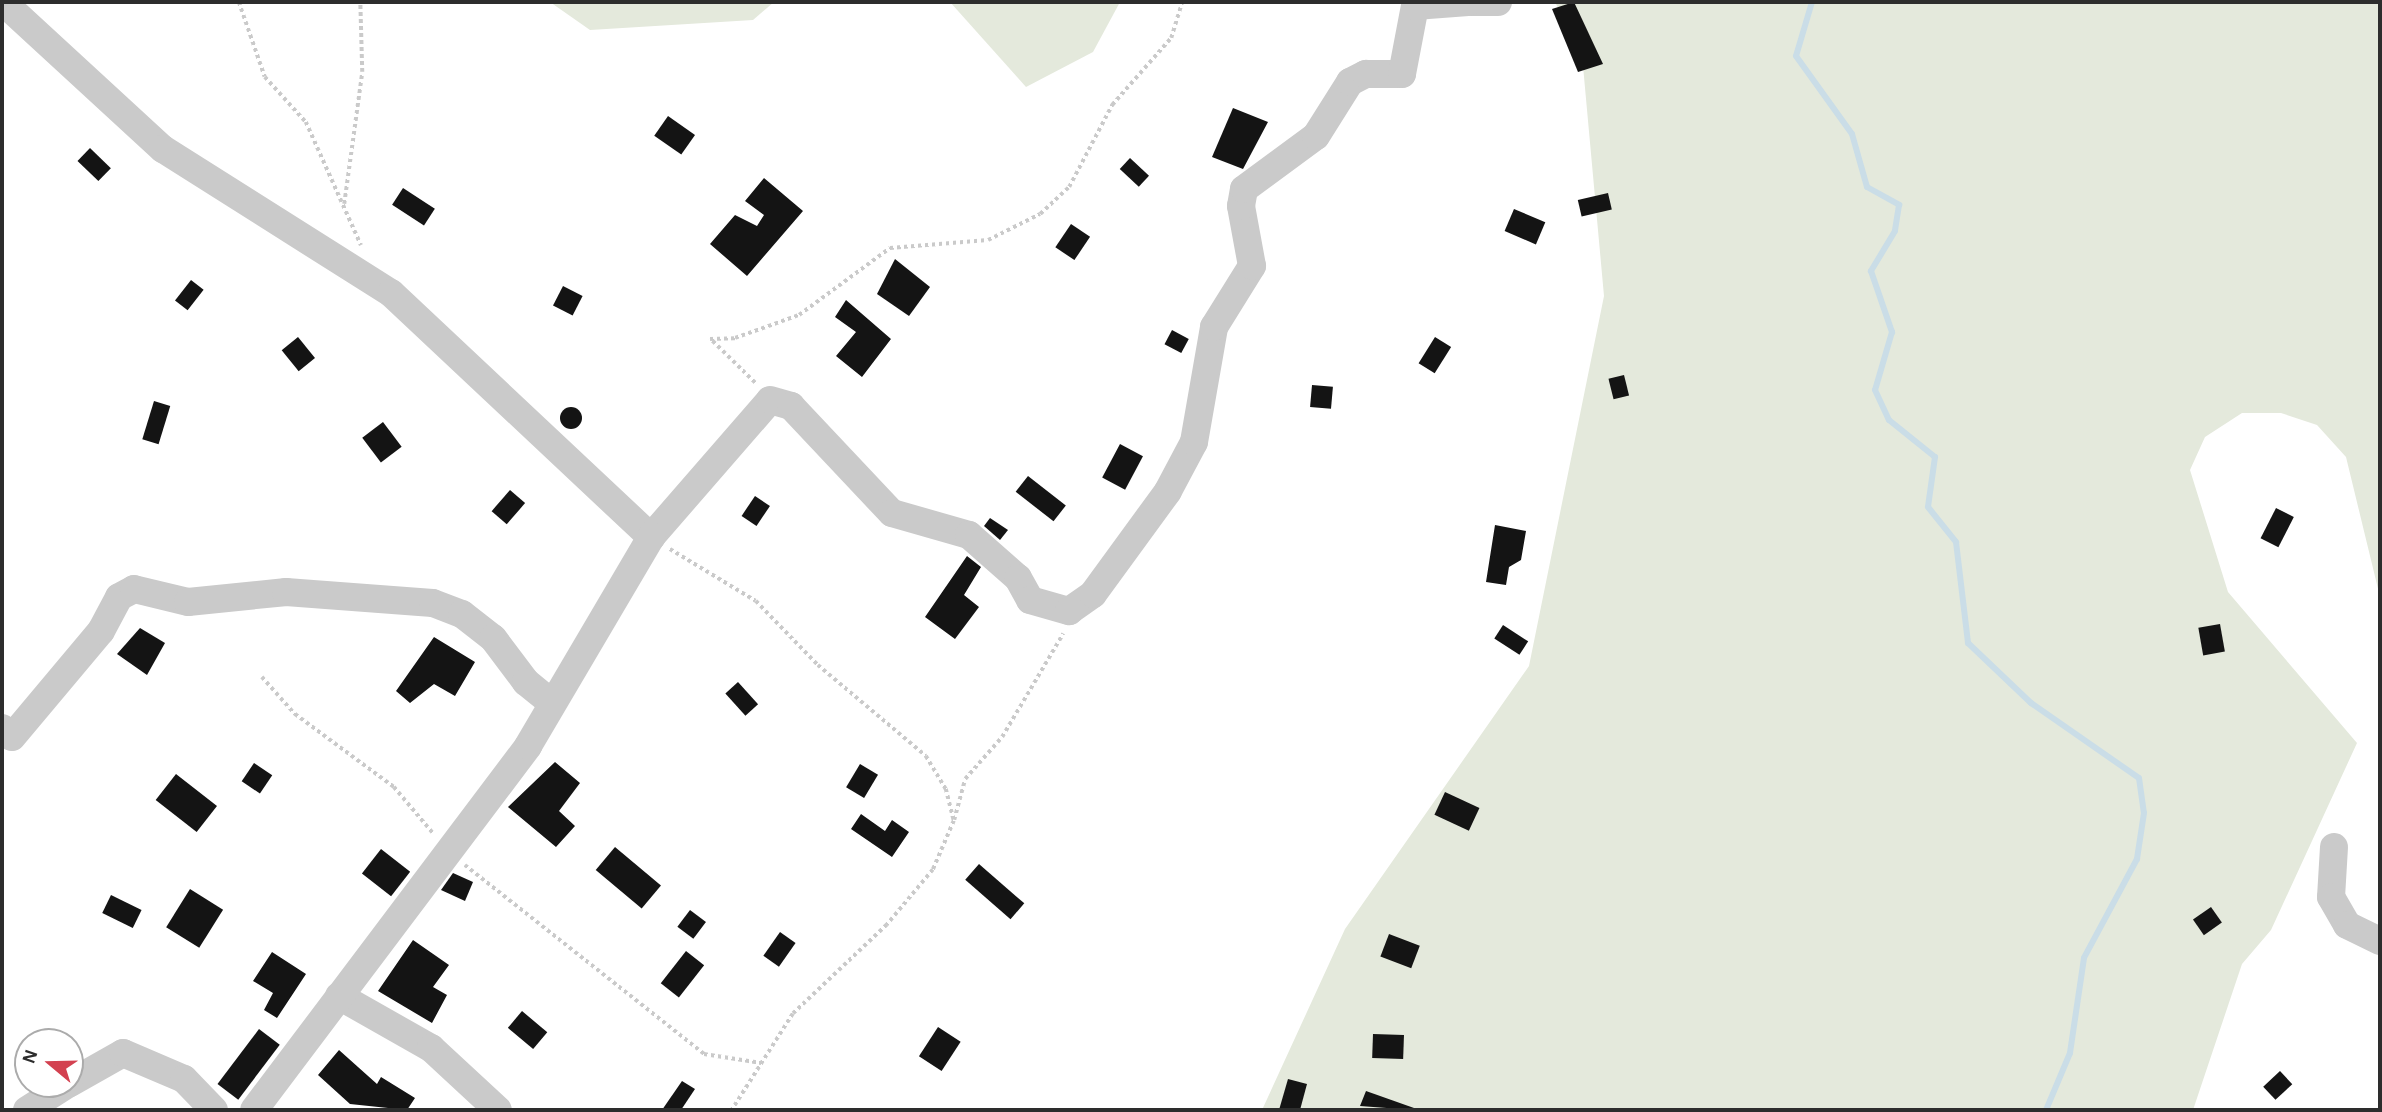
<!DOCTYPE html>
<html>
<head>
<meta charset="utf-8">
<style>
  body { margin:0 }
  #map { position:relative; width:2382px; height:1112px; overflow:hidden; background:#fff; font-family:"Alegreya Sans",sans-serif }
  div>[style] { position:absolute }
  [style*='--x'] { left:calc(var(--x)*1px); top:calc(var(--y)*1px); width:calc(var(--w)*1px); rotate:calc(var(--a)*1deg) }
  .green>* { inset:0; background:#e4e9dc }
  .stream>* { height:6px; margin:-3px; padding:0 3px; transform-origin:3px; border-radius:3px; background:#cadde7 }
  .building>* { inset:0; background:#141414; transform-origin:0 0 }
  .round { border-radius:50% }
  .path>* { height:3.5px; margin-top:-1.75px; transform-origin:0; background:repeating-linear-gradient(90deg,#cacaca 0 3.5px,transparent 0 7px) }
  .minor>* { height:28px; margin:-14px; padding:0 14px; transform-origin:14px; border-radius:14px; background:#cacaca }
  span { translate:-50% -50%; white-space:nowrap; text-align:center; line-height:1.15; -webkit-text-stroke:7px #fff; paint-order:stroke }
  .frame { position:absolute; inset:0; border:4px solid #2d2d2d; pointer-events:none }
  .north { position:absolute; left:14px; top:1028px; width:70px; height:70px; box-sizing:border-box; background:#fff; border:2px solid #ababab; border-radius:50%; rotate:289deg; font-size:19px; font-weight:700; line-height:28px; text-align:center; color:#2d2d2d }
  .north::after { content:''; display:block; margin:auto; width:24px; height:32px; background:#d34150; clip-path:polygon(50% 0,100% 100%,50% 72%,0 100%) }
</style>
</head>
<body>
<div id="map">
  <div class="green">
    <div style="clip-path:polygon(550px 2px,774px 2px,753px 20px,590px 30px)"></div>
    <div style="clip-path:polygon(950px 2px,1120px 2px,1093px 52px,1026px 87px)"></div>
    <div style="clip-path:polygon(1555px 2px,2380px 2px,2380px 597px,2346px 457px,2317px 425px,2281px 413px,2242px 413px,2205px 437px,2190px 470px,2228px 592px,2357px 743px,2271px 930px,2242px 964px,2193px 1110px,1262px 1110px,1345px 929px,1529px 666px,1604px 296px,1582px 55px)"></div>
  </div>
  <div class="stream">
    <div style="--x:1812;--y:2;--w:56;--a:106.5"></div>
    <div style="--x:1796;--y:56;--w:96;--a:54.3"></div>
    <div style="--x:1852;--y:134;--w:55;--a:74.2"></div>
    <div style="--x:1867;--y:187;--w:37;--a:29"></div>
    <div style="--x:1899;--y:205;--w:26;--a:99"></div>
    <div style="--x:1895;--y:231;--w:47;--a:121"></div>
    <div style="--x:1871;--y:271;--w:65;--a:71"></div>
    <div style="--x:1892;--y:332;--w:60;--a:106.3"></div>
    <div style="--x:1875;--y:390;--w:33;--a:65"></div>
    <div style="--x:1889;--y:420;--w:59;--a:38.8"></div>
    <div style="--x:1935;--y:457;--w:50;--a:98"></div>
    <div style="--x:1928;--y:507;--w:45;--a:51.3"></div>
    <div style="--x:1956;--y:542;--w:102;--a:83.2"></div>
    <div style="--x:1968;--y:643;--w:87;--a:43.6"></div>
    <div style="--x:2031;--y:703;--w:131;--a:34.8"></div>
    <div style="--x:2139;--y:778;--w:35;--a:82"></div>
    <div style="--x:2144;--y:813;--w:47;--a:98.7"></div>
    <div style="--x:2137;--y:859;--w:112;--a:118.2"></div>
    <div style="--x:2084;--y:958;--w:96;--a:98.4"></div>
    <div style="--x:2070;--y:1053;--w:62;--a:112.8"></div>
  </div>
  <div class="building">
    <div style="clip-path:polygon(1574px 2px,1603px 64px,1578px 72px,1552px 9px)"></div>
    <div style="clip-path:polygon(1233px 108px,1268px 122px,1243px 169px,1212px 157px)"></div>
    <div style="left:668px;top:116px;width:33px;height:24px;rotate:35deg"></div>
    <div style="left:90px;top:148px;width:29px;height:18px;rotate:44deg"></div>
    <div style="left:1130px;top:158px;width:26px;height:15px;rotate:43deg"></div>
    <div style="clip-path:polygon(764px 178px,803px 211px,747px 276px,710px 244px,735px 215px,757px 226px,764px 215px,745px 201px)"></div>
    <div style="left:403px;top:188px;width:38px;height:20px;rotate:33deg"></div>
    <div style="left:1608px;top:193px;width:17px;height:31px;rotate:77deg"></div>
    <div style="left:1514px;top:209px;width:34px;height:24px;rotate:23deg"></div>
    <div style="left:1071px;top:224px;width:23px;height:28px;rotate:34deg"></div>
    <div style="clip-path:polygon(895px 259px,930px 287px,909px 316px,877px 294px)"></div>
    <div style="left:191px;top:280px;width:16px;height:26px;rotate:38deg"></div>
    <div style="left:563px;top:286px;width:22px;height:22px;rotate:27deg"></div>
    <div style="clip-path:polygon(846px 300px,891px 339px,862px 377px,836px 356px,856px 332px,835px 317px)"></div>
    <div style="left:1172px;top:330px;width:19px;height:16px;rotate:28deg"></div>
    <div style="left:298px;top:337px;width:27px;height:21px;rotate:51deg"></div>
    <div style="left:1435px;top:337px;width:19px;height:31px;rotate:32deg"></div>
    <div style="left:1624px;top:375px;width:21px;height:16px;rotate:76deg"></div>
    <div style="left:1312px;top:385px;width:21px;height:22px;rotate:5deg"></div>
    <div style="left:154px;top:401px;width:17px;height:40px;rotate:17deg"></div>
    <div class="round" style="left:560px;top:407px;width:22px;height:22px"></div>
    <div style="left:383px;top:422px;width:31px;height:26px;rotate:53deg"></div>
    <div style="left:1120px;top:444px;width:26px;height:38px;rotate:28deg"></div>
    <div style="left:1028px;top:476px;width:48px;height:20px;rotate:38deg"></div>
    <div style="left:510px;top:490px;width:20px;height:28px;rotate:41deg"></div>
    <div style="left:755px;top:496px;width:18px;height:24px;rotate:34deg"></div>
    <div style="left:2276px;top:508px;width:20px;height:34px;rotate:27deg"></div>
    <div style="clip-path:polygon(990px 518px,1008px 530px,1000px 540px,984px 526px)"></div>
    <div style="clip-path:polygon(1495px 525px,1526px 531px,1521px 560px,1509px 567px,1506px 585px,1486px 582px)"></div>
    <div style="clip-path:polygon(967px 556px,981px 567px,964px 595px,979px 607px,955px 639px,925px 617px)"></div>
    <div style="left:2220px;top:624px;width:28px;height:22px;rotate:80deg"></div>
    <div style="left:1503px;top:625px;width:30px;height:16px;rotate:33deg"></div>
    <div style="clip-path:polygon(140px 628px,165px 643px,147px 675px,117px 654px)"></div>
    <div style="clip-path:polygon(434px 637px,475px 662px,455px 696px,434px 684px,410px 703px,396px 691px)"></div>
    <div style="left:738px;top:682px;width:30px;height:17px;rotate:48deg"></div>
    <div style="clip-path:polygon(555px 762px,580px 783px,559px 811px,575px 826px,556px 847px,508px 807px)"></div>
    <div style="left:254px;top:763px;width:22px;height:22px;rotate:34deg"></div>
    <div style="left:860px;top:764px;width:21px;height:27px;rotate:31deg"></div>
    <div style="left:176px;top:774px;width:52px;height:33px;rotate:38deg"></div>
    <div style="left:1445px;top:792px;width:38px;height:25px;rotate:25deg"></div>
    <div style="clip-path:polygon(861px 814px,885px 831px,892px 820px,909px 832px,892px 857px,851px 829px)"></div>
    <div style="left:615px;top:847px;width:60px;height:30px;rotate:40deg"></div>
    <div style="left:381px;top:849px;width:37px;height:31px;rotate:38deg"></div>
    <div style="left:979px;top:864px;width:60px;height:21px;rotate:41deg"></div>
    <div style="clip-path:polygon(453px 873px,473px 882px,465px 901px,441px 890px)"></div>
    <div style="left:190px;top:889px;width:39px;height:45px;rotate:32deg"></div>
    <div style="left:111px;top:895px;width:34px;height:20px;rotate:26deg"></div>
    <div style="left:2211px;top:907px;width:19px;height:22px;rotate:55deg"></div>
    <div style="left:690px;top:910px;width:20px;height:21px;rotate:37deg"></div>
    <div style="left:780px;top:932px;width:19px;height:29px;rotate:35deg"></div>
    <div style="left:1389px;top:934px;width:33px;height:24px;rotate:21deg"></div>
    <div style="clip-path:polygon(413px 940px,449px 965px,433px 987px,447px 995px,432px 1023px,378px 991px)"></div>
    <div style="left:686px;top:951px;width:23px;height:41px;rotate:38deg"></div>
    <div style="clip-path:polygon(272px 952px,306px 974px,277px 1018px,264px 1010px,273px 993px,253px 981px)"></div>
    <div style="left:522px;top:1011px;width:33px;height:22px;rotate:40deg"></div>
    <div style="left:938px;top:1027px;width:27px;height:35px;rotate:33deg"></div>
    <div style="left:259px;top:1029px;width:26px;height:69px;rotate:37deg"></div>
    <div style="left:1373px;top:1034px;width:31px;height:24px;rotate:2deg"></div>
    <div style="clip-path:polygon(339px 1050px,377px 1084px,381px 1077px,415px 1098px,407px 1110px,350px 1104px,318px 1075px)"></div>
    <div style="left:2280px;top:1071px;width:18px;height:23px;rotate:47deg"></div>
    <div style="clip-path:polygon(1288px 1079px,1307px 1084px,1300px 1110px,1279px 1110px)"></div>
    <div style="clip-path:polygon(682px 1081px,695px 1089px,681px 1110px,662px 1110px)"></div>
    <div style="clip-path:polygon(1366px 1091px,1414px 1108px,1413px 1110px,1360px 1106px)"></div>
  </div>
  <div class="path">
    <div style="--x:239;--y:2;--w:79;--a:70.9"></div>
    <div style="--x:265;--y:77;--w:61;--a:47.7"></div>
    <div style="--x:306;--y:122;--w:135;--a:65.9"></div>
    <div style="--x:344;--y:204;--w:133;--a:-82.2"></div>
    <div style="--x:362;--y:72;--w:70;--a:-91.6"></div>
    <div style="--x:755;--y:383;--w:63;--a:-135.6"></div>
    <div style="--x:710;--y:339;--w:25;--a:-2"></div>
    <div style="--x:735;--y:338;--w:68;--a:-19.8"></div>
    <div style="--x:799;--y:315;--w:113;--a:-36.4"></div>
    <div style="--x:890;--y:248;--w:98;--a:-4.7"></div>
    <div style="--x:988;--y:240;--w:58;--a:-26.6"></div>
    <div style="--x:1040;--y:214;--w:40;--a:-43"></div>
    <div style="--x:1069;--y:187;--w:93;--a:-62.3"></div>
    <div style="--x:1112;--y:105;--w:89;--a:-48.6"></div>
    <div style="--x:1171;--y:38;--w:38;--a:-73"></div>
    <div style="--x:670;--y:549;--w:100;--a:31.2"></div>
    <div style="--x:756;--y:601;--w:89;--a:45.9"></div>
    <div style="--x:818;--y:665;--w:141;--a:40.1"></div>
    <div style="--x:926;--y:756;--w:39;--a:59"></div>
    <div style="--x:946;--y:789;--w:33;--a:76"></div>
    <div style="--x:954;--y:821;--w:53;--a:113.2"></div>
    <div style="--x:933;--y:870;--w:72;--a:129.9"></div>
    <div style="--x:887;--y:925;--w:129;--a:136.6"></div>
    <div style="--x:793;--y:1014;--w:114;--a:122.4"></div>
    <div style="--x:262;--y:677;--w:50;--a:48.3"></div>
    <div style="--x:295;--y:714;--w:123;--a:36.4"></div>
    <div style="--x:394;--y:787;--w:60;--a:49.7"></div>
    <div style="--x:954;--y:820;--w:42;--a:-75"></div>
    <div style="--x:965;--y:779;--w:56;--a:-48.6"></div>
    <div style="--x:1002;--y:737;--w:120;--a:-59.4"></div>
    <div style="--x:465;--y:865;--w:305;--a:38.3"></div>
    <div style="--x:704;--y:1054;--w:58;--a:9"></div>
  </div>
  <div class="minor">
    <div style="--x:1469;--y:2;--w:29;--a:0"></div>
    <div style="--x:4;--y:3;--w:216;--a:42.6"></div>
    <div style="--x:163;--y:149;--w:270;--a:32.3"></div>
    <div style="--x:391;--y:293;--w:357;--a:43.2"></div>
    <div style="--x:651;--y:537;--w:181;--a:-49"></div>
    <div style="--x:770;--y:400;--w:22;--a:16"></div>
    <div style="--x:791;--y:406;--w:147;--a:46.7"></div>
    <div style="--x:892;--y:513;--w:80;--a:15.9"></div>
    <div style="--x:969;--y:535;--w:65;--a:41.3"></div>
    <div style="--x:1018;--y:578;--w:25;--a:61"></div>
    <div style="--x:1030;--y:600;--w:41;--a:15.8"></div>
    <div style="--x:1069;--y:611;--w:29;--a:-35"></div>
    <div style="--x:1093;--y:594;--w:127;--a:-53.9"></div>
    <div style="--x:1168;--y:491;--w:55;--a:-62"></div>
    <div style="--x:1194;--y:442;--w:117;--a:-80.1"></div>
    <div style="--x:1214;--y:327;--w:72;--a:-58.1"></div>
    <div style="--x:1252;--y:266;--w:61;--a:-100.4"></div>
    <div style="--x:1241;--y:206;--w:17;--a:-80"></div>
    <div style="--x:1244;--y:189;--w:89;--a:-36.4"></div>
    <div style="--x:1316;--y:136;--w:64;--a:-57.8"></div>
    <div style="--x:1350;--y:82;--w:18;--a:-27"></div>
    <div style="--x:1366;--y:74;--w:36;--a:0"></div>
    <div style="--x:1402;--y:74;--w:69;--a:-79.2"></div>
    <div style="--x:1415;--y:6;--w:53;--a:-4.3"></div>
    <div style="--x:2;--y:728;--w:13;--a:42"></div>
    <div style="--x:12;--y:737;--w:138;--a:-50"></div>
    <div style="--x:101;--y:631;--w:38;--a:-62"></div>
    <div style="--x:119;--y:597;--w:17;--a:-28"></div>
    <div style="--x:134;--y:589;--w:56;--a:13.5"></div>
    <div style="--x:188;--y:602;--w:99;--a:-5.8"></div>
    <div style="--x:286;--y:592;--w:147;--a:4.3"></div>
    <div style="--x:433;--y:603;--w:31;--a:21"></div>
    <div style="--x:462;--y:614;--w:39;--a:38"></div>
    <div style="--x:493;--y:638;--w:55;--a:53.1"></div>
    <div style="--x:526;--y:682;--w:33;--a:39"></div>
    <div style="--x:2334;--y:847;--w:50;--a:93.4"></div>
    <div style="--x:2331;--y:897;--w:32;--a:60"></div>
    <div style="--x:2347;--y:925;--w:37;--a:26"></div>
    <div style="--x:339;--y:996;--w:106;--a:29.5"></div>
    <div style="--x:431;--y:1048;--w:91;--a:42.8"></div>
    <div style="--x:70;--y:1083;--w:61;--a:-29.5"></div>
    <div style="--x:123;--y:1053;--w:66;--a:23.1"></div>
    <div style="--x:184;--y:1079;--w:43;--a:45.9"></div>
    <div style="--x:27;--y:1110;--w:49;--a:-32.4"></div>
    <div style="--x:254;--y:1110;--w:456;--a:-53"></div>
    <div style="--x:528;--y:746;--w:243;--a:-59.5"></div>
  </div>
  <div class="frame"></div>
  <div class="north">N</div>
</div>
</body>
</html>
